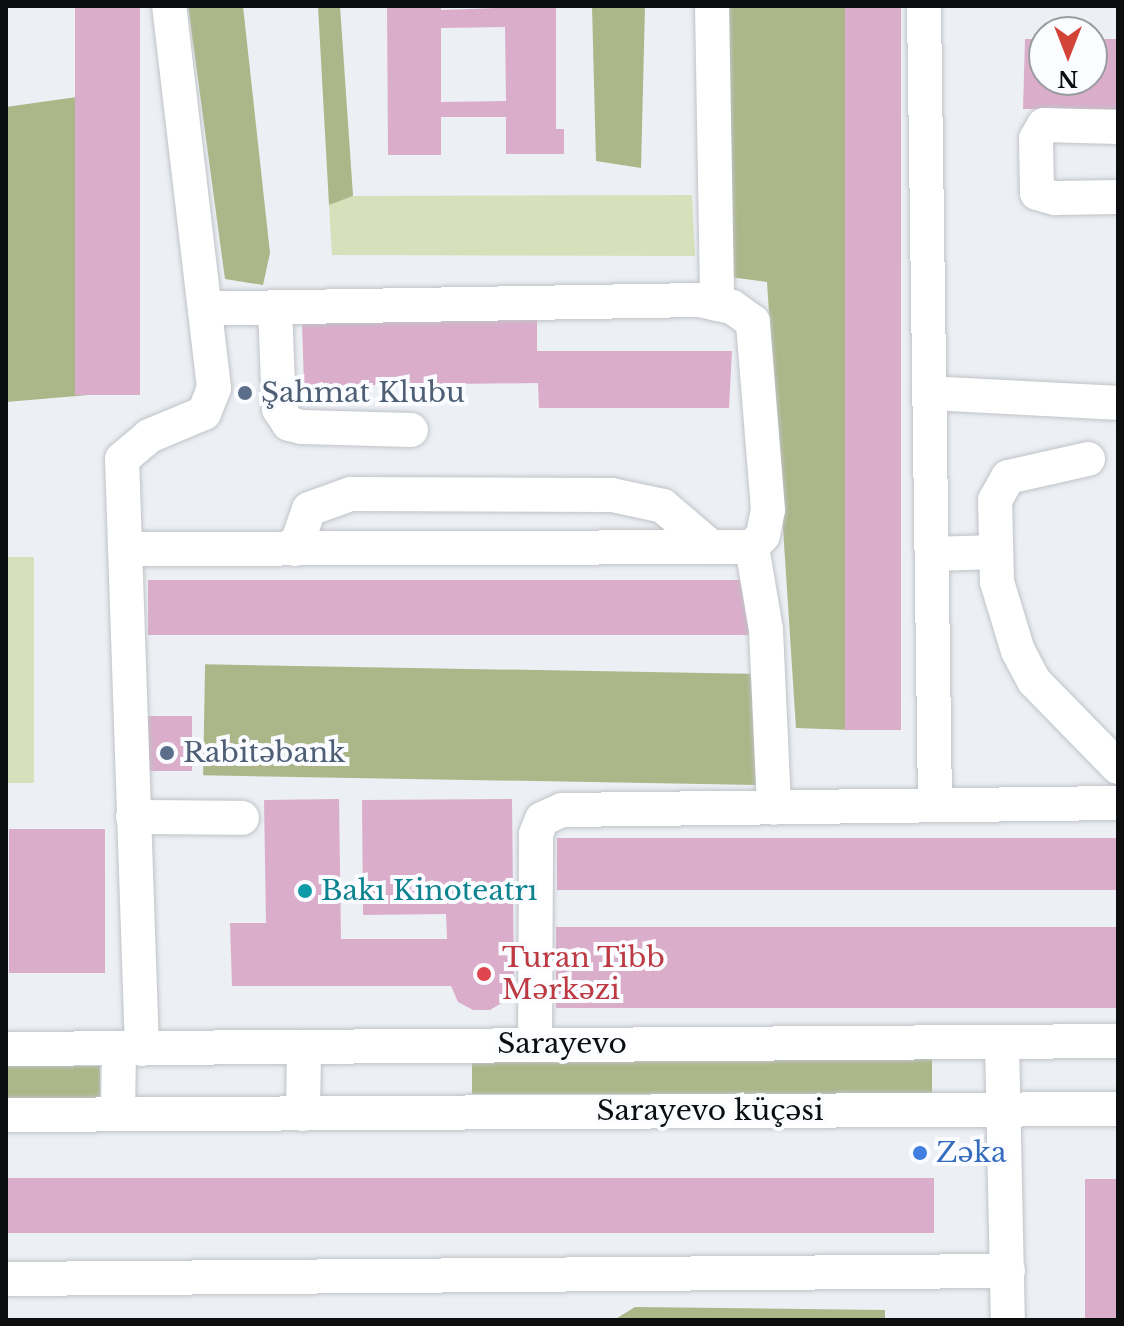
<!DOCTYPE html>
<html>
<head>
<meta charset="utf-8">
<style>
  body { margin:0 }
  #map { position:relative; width:1124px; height:1326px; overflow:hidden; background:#eceff3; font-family:"Libre Baskerville",serif }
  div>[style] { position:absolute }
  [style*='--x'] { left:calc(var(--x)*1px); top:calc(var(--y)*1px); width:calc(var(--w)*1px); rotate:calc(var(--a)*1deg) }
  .green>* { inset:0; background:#d7e0ba; transform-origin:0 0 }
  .forest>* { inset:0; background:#acb688; transform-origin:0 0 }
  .building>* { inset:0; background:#daaecb; transform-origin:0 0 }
  .roads { filter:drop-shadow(0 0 2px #bfc3c7) drop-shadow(0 0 2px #bfc3c7) }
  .minor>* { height:34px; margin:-17px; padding:0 17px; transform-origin:17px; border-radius:17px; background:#fff }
  .dots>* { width:22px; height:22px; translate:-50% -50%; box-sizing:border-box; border:4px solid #fafcff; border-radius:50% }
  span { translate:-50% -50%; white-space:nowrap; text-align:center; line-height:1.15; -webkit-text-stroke:8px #fafcff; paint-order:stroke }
  .service-label { font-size:28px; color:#4e5e75 }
  .left { translate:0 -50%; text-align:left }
  .culture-label { font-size:28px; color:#0d838f }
  .health-label { font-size:28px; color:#be3a42 }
  .street-label { font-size:28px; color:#0c0d0e }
  .shop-label { font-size:28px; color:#366cbe }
  .frame { position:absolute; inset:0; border:8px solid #0c0d0e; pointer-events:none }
  .north { position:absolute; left:1028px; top:16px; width:80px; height:80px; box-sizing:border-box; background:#fafcff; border:2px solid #9b9c9f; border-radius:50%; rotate:180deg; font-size:22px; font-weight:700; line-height:32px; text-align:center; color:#0c0d0e }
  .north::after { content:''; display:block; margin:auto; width:28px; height:36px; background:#d14437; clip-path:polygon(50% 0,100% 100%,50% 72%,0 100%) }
</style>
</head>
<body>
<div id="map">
  <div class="green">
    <div style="clip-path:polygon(692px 195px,695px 256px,332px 255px,329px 205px,353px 196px)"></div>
    <div style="left:6px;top:557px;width:28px;height:226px"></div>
  </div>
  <div class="forest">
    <div style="clip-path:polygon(188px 6px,243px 6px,270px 253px,263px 285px,225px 279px)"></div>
    <div style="clip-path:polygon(318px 6px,340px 6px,353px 196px,329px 205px)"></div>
    <div style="clip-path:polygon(592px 6px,645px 6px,641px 168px,596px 161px)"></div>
    <div style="clip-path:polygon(712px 6px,845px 6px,853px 730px,796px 728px,767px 282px,714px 275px)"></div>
    <div style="clip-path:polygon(84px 96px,112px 393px,6px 402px,6px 107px)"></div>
    <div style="left:760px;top:674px;width:111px;height:555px;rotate:91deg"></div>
    <div style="left:932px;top:1056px;width:38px;height:460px;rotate:90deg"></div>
    <div style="left:100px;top:1066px;width:34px;height:94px;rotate:90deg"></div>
    <div style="clip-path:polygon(635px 1307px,885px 1310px,885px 1320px,614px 1320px)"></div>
  </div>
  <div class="building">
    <div style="left:75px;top:6px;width:65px;height:389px"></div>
    <div style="clip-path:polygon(evenodd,387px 6px,441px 6px,441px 10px,556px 6px,556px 129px,564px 129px,564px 154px,506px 154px,506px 117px,441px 117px,441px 155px,388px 155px,387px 6px,505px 27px,506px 101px,441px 102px,441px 28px,505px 27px)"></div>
    <div style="left:845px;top:6px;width:56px;height:724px"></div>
    <div style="clip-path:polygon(1025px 39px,1044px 39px,1044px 80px,1092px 80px,1092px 39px,1118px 39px,1118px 109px,1023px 109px)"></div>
    <div style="clip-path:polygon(537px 320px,537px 351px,732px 351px,729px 408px,539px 408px,538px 383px,304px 386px,302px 322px)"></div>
    <div style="left:759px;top:580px;width:55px;height:611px;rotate:90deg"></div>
    <div style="left:145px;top:716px;width:47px;height:55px"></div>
    <div style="clip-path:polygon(339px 799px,341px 939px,447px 939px,446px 914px,363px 915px,362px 800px,512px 799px,514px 986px,505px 1001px,490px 1010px,473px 1010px,458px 1002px,451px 986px,232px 986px,230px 923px,266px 923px,264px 800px)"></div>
    <div style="left:9px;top:829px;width:96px;height:144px"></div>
    <div style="left:1118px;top:838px;width:52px;height:561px;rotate:90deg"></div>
    <div style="left:1118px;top:927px;width:81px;height:562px;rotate:90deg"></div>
    <div style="left:934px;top:1178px;width:55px;height:928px;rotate:90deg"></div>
    <div style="left:1085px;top:1179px;width:33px;height:141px"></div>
  </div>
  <div class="roads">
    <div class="minor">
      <div style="--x:712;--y:6;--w:298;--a:89"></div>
      <div style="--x:924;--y:6;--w:799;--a:89.21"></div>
      <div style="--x:1118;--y:127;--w:74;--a:-178.5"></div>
      <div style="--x:1044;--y:125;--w:16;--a:120"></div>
      <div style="--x:1036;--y:139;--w:54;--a:88.9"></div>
      <div style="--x:1037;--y:193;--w:19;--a:16"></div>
      <div style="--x:1055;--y:198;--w:63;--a:-0.9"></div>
      <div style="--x:275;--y:307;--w:102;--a:87.8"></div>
      <div style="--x:279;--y:409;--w:18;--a:56"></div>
      <div style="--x:289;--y:424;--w:13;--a:13"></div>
      <div style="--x:302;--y:427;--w:109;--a:1.6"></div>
      <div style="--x:929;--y:393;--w:189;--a:3"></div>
      <div style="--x:1088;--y:459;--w:82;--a:167.3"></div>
      <div style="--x:1008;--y:477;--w:26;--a:119"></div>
      <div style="--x:995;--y:500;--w:82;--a:88.6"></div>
      <div style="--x:997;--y:582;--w:72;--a:73.1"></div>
      <div style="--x:1018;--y:651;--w:34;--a:62"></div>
      <div style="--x:1034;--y:681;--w:120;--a:45.7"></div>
      <div style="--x:752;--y:547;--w:84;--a:80.4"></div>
      <div style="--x:766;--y:630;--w:178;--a:87.4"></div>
      <div style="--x:125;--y:549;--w:627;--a:-0.18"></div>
      <div style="--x:752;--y:547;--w:16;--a:-47"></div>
      <div style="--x:763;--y:535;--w:25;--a:-79"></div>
      <div style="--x:768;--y:510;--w:189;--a:-94.6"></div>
      <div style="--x:753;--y:322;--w:26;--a:-144"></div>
      <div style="--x:732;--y:307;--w:34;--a:-168"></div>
      <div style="--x:699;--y:300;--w:494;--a:179"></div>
      <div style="--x:295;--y:549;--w:42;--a:-70.7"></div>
      <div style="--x:309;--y:509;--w:45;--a:-19.7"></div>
      <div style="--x:351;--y:494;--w:261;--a:0.2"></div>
      <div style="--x:612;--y:495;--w:52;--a:12.2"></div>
      <div style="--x:663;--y:506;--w:63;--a:40.5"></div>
      <div style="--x:932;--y:554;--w:64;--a:-1.8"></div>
      <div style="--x:133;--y:817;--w:109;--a:0.5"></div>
      <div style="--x:1002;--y:1042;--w:278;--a:88.8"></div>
      <div style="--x:535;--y:1044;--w:210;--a:-89.7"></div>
      <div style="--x:536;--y:834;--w:16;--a:-68"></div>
      <div style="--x:542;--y:819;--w:22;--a:-24"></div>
      <div style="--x:562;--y:810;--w:556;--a:-0.72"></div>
      <div style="--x:6;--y:1049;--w:1112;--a:-0.41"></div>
      <div style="--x:142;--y:1049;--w:590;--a:-91.94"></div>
      <div style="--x:122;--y:459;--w:35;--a:-40"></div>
      <div style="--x:149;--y:436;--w:60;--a:-22.7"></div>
      <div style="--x:204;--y:413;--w:27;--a:-68"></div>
      <div style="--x:214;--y:388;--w:385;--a:-96.7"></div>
      <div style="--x:118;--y:1114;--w:65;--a:-89.1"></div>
      <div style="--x:303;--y:1114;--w:67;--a:-89.1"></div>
      <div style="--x:6;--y:1115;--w:1112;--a:-0.31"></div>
      <div style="--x:6;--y:1279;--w:1002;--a:-0.46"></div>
    </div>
  </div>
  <div class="dots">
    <div style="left:245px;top:393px;background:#5c6f8a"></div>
    <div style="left:167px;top:753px;background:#5c6f8a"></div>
    <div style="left:305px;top:891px;background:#0f9aa8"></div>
    <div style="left:484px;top:974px;background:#e0444e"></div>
    <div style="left:920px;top:1153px;background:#3f7fe0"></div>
  </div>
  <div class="service-label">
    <span class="left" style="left:261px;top:393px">Şahmat Klubu</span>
    <span class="left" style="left:183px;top:753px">Rabitəbank</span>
  </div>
  <div class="culture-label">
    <span class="left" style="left:321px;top:891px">Bakı Kinoteatrı</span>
  </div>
  <div class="health-label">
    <span class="left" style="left:502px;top:974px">Turan Tibb<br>Mərkəzi</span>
  </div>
  <div class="street-label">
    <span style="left:562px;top:1044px">Sarayevo</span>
    <span style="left:710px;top:1111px">Sarayevo küçəsi</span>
  </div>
  <div class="shop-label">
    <span class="left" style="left:936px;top:1153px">Zəka</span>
  </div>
  <div class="frame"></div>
  <div class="north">N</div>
</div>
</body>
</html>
